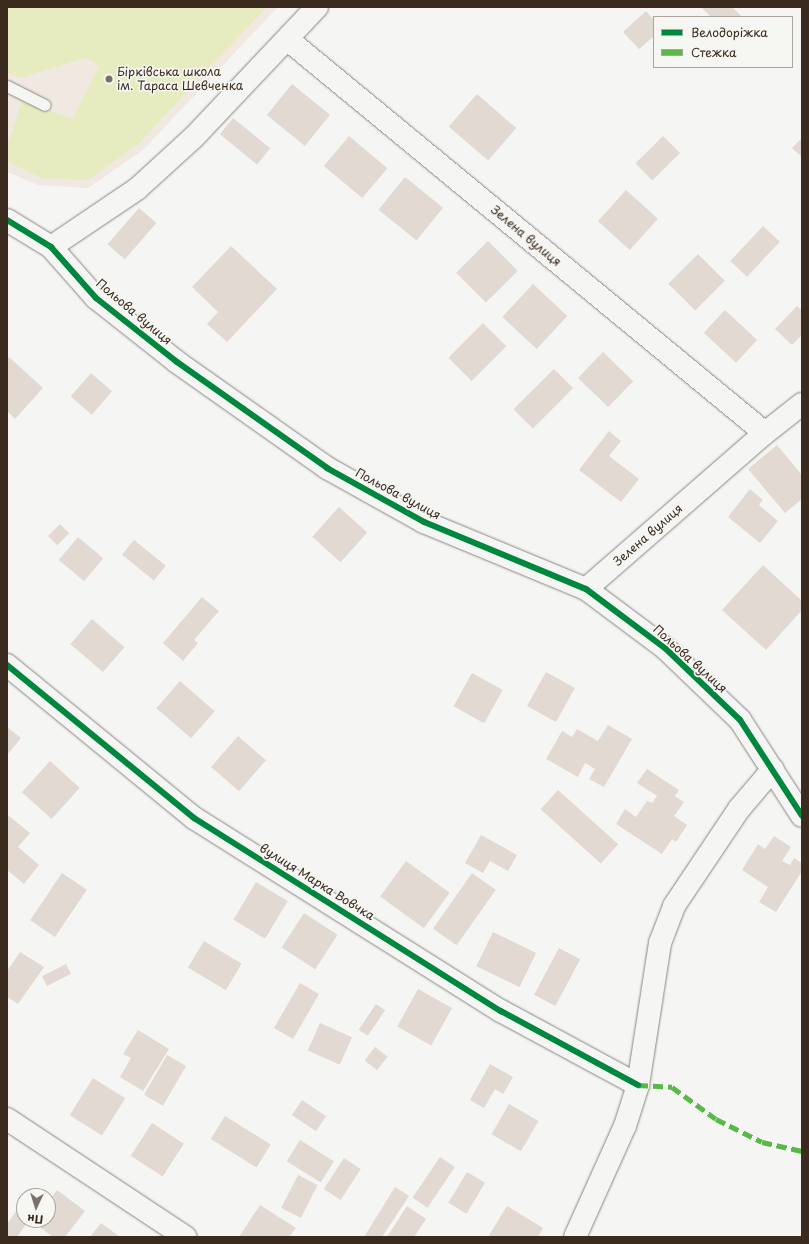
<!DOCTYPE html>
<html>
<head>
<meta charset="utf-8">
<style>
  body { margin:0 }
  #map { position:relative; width:809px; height:1244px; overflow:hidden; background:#f5f5f3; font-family:"Playpen Sans",sans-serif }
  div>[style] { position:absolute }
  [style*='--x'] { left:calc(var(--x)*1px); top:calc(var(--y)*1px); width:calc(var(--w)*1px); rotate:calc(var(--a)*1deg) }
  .built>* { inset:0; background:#f0e8e1 }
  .green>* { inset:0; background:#e6ecc0 }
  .building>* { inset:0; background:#e2d9d3; transform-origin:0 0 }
  .roads { filter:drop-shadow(0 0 1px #8a8683) drop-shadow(0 0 1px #8a8683) }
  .service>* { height:11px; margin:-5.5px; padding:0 5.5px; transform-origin:5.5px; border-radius:5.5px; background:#f5f5f3 }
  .minor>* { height:22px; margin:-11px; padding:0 11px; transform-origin:11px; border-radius:11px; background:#f5f5f3 }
  .quiet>* { height:5px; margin-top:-2.5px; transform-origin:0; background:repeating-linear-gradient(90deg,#58b947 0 10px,transparent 0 15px) }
  .cycleway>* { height:6px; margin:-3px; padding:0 3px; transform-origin:3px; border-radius:3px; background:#00873e }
  .dots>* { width:11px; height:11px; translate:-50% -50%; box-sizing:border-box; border:2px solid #f6f6f2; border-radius:50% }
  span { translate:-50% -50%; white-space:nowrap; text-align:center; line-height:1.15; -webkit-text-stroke:3.5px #f6f6f2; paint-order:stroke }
  .poi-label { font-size:12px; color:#3b2a1e }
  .left { translate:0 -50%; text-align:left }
  .street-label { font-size:12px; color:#3b2a1e }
  .frame { position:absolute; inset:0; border:8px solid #3b2a1e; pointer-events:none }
  .legend { position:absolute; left:653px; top:16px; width:140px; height:52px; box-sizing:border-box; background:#f6f6f2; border:1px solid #aba49d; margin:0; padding:5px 7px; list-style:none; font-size:12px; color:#3b2a1e }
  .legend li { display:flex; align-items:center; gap:8px; height:20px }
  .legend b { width:20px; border:1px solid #aba49d }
  .north { position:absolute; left:16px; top:1188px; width:40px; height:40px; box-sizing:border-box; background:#f6f6f2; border:1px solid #aba49d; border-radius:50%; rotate:184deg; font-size:11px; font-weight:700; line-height:16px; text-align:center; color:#3b2a1e }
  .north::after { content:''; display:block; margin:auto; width:14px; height:18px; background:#7c7169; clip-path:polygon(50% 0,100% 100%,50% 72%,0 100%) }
</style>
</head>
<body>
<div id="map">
  <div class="built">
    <div style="clip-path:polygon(7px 7px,278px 7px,143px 150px,88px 188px,38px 185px,7px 172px)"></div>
  </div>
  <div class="green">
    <div style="clip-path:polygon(7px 7px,266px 7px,138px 144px,88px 180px,43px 178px,7px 162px,7px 147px,22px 100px,72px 119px,99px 66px,85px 58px,19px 78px,7px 72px)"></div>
  </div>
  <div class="building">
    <div style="clip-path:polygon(701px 7px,732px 7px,742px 17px,711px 17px)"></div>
    <div style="clip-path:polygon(646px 11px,654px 20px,654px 36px,639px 49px,623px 32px)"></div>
    <div style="left:292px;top:84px;width:49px;height:40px;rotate:39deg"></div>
    <div style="left:477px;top:94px;width:52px;height:43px;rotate:41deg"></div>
    <div style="left:233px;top:118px;width:48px;height:21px;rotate:39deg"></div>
    <div style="left:349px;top:136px;width:50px;height:39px;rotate:40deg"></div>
    <div style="left:663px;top:136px;width:24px;height:39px;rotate:45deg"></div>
    <div style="clip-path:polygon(802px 138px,802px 157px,792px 148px)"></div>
    <div style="left:405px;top:177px;width:49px;height:42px;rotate:39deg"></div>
    <div style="left:626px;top:190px;width:43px;height:42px;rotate:42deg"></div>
    <div style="left:139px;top:208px;width:23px;height:48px;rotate:41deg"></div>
    <div style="left:763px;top:226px;width:23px;height:48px;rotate:43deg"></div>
    <div style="left:488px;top:241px;width:42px;height:45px;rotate:45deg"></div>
    <div style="clip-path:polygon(231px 246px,277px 289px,227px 342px,207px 324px,218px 312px,192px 287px)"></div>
    <div style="left:698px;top:254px;width:38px;height:42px;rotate:45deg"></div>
    <div style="left:533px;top:284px;width:47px;height:45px;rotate:43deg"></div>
    <div style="clip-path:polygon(797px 306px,802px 310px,802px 335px,792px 345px,775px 329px)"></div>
    <div style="left:725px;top:310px;width:44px;height:31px;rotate:43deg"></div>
    <div style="left:483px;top:323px;width:33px;height:49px;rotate:45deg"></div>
    <div style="left:603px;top:352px;width:42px;height:36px;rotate:44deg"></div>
    <div style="clip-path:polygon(9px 357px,43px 388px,15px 419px,7px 411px,7px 360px)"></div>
    <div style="left:554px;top:369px;width:27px;height:57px;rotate:45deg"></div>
    <div style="left:91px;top:373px;width:28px;height:31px;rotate:41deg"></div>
    <div style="clip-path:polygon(609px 431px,621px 441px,609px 456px,639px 479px,621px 502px,579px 470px)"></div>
    <div style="clip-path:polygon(777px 445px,802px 475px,802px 499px,785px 513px,748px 469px)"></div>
    <div style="clip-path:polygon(750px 489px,763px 500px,759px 505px,778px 521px,760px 543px,728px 517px)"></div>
    <div style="left:339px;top:507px;width:38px;height:40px;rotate:42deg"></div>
    <div style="left:60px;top:524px;width:13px;height:17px;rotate:45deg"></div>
    <div style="left:78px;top:537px;width:33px;height:30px;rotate:40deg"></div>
    <div style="left:134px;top:540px;width:41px;height:19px;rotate:39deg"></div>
    <div style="clip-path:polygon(763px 565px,802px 601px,802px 610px,766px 650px,722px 610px)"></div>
    <div style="clip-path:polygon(202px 597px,219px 611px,194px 640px,198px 643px,183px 661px,163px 643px)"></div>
    <div style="left:92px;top:619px;width:43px;height:33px;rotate:41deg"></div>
    <div style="left:546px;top:672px;width:33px;height:39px;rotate:29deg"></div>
    <div style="left:472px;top:673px;width:35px;height:38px;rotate:29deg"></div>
    <div style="left:180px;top:681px;width:46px;height:36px;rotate:41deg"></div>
    <div style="clip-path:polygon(608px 725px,632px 739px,604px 787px,589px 779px,595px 769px,585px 763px,578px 777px,546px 759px,562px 731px,572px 737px,577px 729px,598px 741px)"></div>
    <div style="clip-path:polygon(7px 727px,21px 738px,7px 755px)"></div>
    <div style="left:238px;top:736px;width:37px;height:41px;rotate:41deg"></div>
    <div style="left:50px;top:761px;width:40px;height:42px;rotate:42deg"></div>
    <div style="clip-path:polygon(647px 769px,679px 790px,675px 796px,684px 802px,674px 816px,687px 825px,676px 842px,672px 839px,662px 854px,616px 824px,625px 809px,636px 817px,647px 801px,652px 803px,657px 796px,637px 783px)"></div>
    <div style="left:558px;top:790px;width:81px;height:26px;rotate:42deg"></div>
    <div style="clip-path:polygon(9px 816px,30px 833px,18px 847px,39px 865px,24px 884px,7px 870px,7px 818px)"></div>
    <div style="clip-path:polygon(481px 835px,517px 855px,508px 871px,490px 861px,483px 873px,465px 863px)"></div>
    <div style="clip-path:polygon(774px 836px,791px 847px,782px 861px,790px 865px,794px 858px,802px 863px,802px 871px,776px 912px,759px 902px,768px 887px,742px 870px,758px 844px,765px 849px)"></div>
    <div style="left:406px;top:861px;width:54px;height:44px;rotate:36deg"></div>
    <div style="left:62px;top:873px;width:30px;height:57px;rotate:34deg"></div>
    <div style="left:472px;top:873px;width:29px;height:68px;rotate:35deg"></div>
    <div style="left:256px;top:882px;width:37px;height:44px;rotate:31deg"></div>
    <div style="left:304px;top:913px;width:40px;height:41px;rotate:33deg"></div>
    <div style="left:493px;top:932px;width:48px;height:38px;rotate:26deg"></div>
    <div style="left:204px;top:941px;width:44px;height:31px;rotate:31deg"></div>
    <div style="left:559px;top:948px;width:24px;height:53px;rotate:28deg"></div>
    <div style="clip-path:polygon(20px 952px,44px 967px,18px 1004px,7px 997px,7px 971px)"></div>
    <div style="left:66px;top:964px;width:11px;height:27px;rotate:63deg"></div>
    <div style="left:300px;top:983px;width:22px;height:52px;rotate:30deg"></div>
    <div style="left:418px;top:989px;width:39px;height:43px;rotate:29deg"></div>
    <div style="left:376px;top:1004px;width:11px;height:31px;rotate:34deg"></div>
    <div style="left:320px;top:1023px;width:35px;height:30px;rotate:24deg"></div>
    <div style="clip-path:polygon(138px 1030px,169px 1049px,143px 1091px,120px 1077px,131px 1058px,123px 1054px)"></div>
    <div style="left:375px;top:1047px;width:16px;height:17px;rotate:38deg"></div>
    <div style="left:167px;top:1055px;width:22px;height:46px;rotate:30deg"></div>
    <div style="clip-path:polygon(490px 1064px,513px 1077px,503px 1094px,495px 1089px,484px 1108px,470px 1100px)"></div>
    <div style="left:93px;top:1078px;width:38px;height:44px;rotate:32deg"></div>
    <div style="left:302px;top:1100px;width:29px;height:18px;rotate:34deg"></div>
    <div style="left:509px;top:1104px;width:34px;height:35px;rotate:30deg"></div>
    <div style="left:225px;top:1116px;width:54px;height:27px;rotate:32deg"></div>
    <div style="left:152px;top:1123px;width:38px;height:39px;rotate:33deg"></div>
    <div style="left:300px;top:1140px;width:40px;height:25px;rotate:32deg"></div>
    <div style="left:440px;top:1157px;width:18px;height:49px;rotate:34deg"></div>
    <div style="left:344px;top:1158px;width:20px;height:37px;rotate:33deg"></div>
    <div style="left:467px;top:1172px;width:21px;height:36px;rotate:31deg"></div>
    <div style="left:298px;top:1175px;width:22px;height:37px;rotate:27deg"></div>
    <div style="clip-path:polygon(395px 1187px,409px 1196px,382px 1237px,364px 1237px)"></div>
    <div style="clip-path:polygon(57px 1190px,85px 1211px,65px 1237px,53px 1237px,33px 1222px,48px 1220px,48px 1202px)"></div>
    <div style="clip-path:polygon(260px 1205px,296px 1228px,289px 1237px,239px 1237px)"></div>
    <div style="clip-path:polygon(20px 1206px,24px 1209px,24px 1220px,29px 1220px,17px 1237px,7px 1237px,7px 1224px)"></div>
    <div style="clip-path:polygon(407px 1206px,426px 1219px,414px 1237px,387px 1237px)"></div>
    <div style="clip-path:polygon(507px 1206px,543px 1228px,538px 1237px,488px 1237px)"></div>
    <div style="clip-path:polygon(101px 1223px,120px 1237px,90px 1237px)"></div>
  </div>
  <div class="roads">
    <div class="service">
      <div style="--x:7;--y:86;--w:42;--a:26.6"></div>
    </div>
    <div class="minor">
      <div style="--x:287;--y:39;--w:619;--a:39.5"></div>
      <div style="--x:7;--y:220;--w:52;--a:31.5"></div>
      <div style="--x:51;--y:247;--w:68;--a:48.6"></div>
      <div style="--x:96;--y:298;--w:103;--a:38.3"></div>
      <div style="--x:177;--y:362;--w:184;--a:35.2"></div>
      <div style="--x:327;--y:468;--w:111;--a:29.1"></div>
      <div style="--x:424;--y:522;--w:175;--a:22.5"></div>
      <div style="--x:586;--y:589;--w:99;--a:36.8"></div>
      <div style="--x:665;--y:648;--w:104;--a:43.8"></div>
      <div style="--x:740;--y:720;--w:114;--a:57.1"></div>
      <div style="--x:51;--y:247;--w:104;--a:-34"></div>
      <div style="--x:137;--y:189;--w:77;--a:-42.4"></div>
      <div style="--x:194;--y:137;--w:179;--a:-46.6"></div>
      <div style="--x:586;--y:589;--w:237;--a:-41.1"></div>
      <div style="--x:765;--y:433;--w:47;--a:-38.1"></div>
      <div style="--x:7;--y:665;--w:242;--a:39.3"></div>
      <div style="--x:194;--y:818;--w:363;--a:32.2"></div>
      <div style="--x:501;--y:1011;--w:156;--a:28.4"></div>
      <div style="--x:7;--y:1119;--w:214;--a:33.5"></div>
      <div style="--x:575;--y:1237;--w:122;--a:-65.8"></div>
      <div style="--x:625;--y:1126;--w:43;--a:-72.4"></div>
      <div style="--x:638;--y:1085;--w:144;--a:-81.2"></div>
      <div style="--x:660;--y:943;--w:40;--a:-69"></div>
      <div style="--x:674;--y:906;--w:117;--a:-56.2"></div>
      <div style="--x:739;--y:809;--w:52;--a:-49.6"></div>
    </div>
  </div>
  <div class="quiet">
    <div style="--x:638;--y:1085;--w:34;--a:3"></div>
    <div style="--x:672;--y:1087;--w:54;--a:36"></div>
    <div style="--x:716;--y:1119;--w:51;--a:26.6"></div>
    <div style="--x:762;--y:1142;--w:41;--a:12.7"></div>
  </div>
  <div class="cycleway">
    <div style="--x:7;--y:220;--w:52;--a:31.5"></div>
    <div style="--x:51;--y:247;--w:68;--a:48.6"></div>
    <div style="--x:96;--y:298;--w:103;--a:38.3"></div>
    <div style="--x:177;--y:362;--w:184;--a:35.2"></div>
    <div style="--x:327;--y:468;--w:111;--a:29.1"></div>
    <div style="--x:424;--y:522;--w:175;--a:22.5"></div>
    <div style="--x:586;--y:589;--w:99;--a:36.8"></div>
    <div style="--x:665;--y:648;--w:104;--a:43.8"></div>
    <div style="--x:740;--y:720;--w:114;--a:57.1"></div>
    <div style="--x:7;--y:665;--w:242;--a:39.3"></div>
    <div style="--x:194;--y:818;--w:363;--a:32.2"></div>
    <div style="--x:501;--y:1011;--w:156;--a:28.4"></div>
  </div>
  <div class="dots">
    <div style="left:109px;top:79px;background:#7c7169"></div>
  </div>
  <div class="poi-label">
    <span class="left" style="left:117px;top:79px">Бірківська школа<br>ім. Тараса Шевченка</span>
  </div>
  <div class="street-label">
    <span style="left:526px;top:236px;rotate:40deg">Зелена вулиця</span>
    <span style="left:134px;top:312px;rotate:40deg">Польова вулиця</span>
    <span style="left:398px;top:494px;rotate:28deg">Польова вулиця</span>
    <span style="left:648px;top:535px;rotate:-41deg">Зелена вулиця</span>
    <span style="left:690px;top:659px;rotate:42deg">Польова вулиця</span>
    <span style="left:317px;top:882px;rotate:32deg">вулиця Марка Вовчка</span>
  </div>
  <div class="frame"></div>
  <ul class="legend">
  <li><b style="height:5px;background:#00873e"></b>Велодоріжка</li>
  <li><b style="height:5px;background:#58b947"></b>Стежка</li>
  </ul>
  <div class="north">Пн</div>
</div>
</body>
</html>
